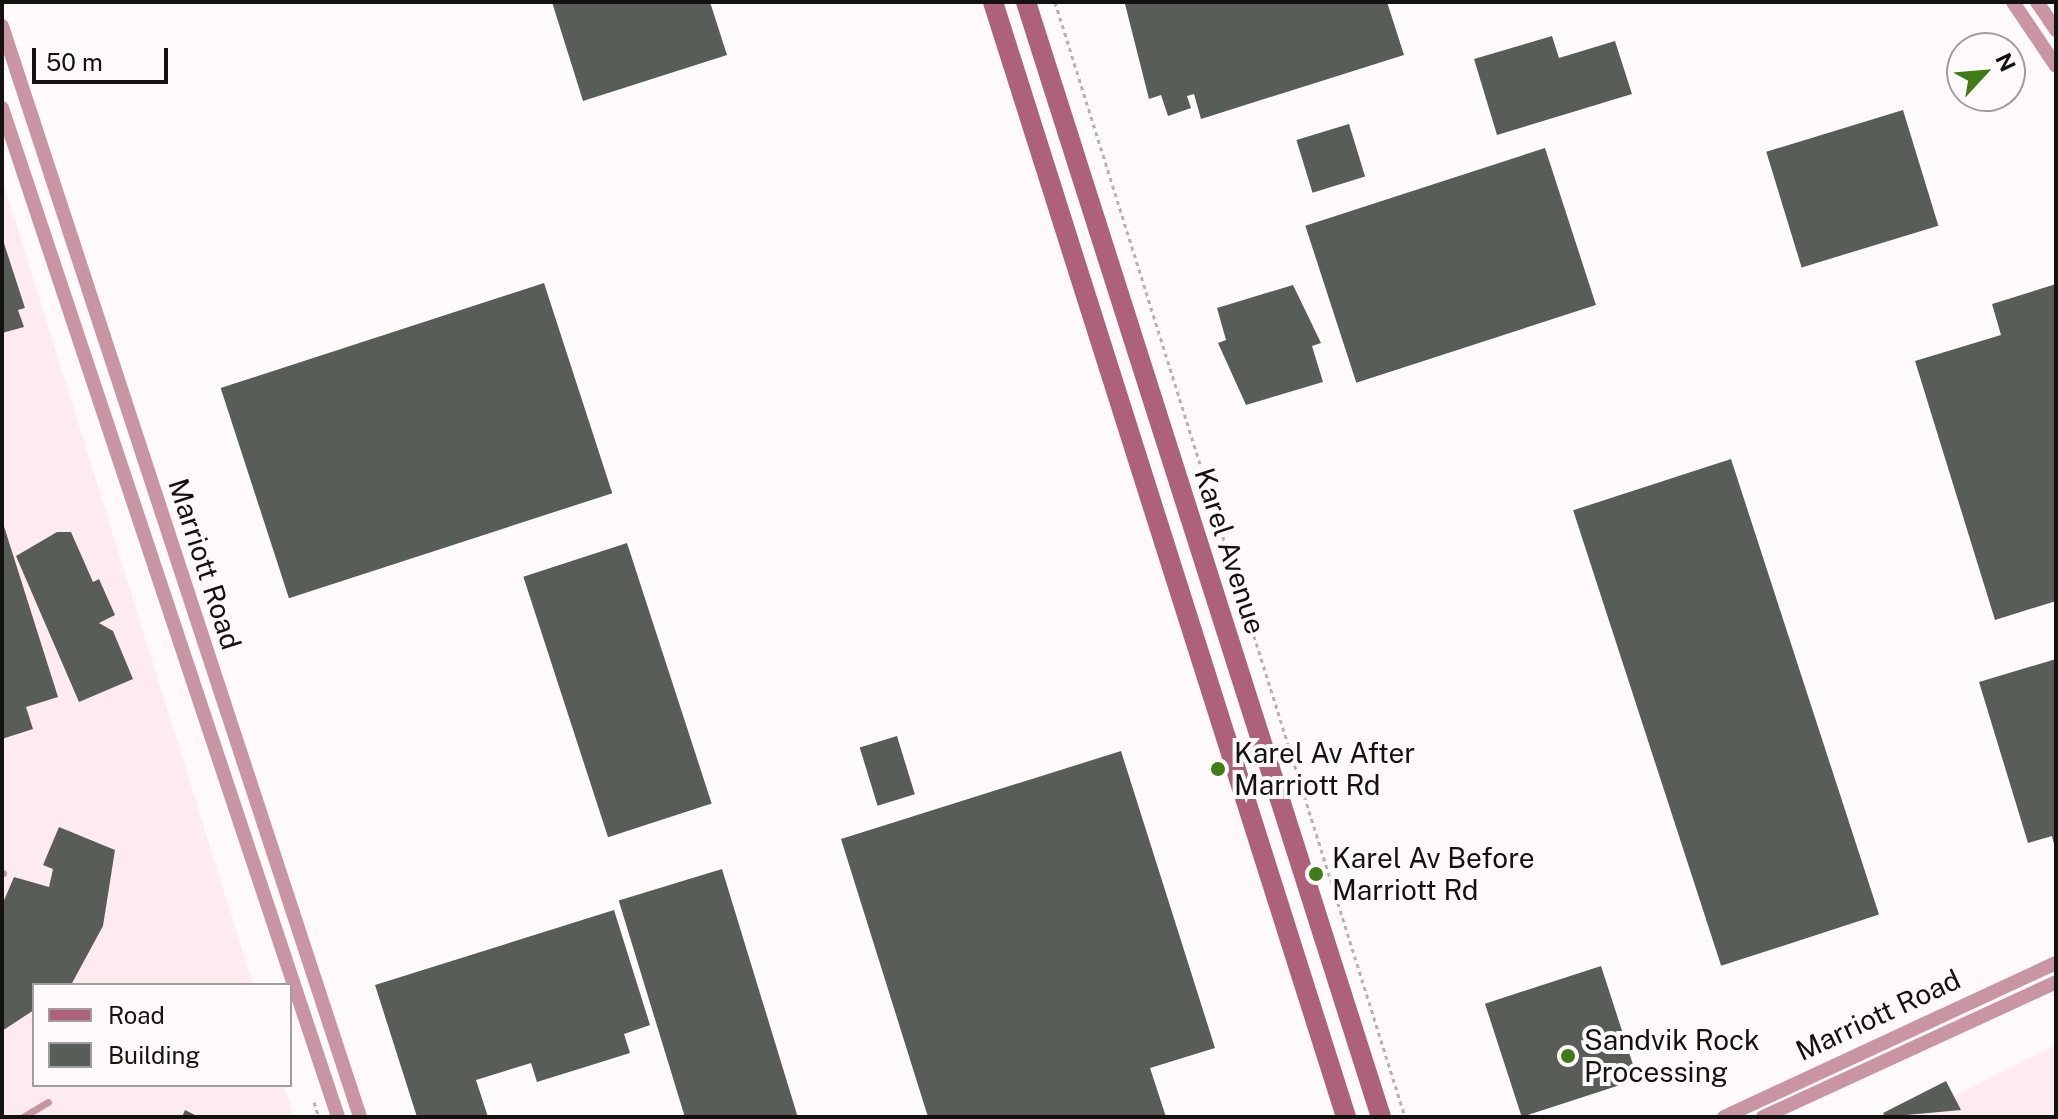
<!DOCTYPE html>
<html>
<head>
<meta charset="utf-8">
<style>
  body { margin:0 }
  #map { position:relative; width:2058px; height:1119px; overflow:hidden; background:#fefafb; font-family:"Public Sans",sans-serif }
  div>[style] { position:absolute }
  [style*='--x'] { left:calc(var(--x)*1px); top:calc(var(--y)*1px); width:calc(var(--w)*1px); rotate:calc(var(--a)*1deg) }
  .built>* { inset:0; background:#fdebf0 }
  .building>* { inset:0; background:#595d57; transform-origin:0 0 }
  .path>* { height:3px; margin-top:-1.5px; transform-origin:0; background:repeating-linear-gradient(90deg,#b6b2b3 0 4px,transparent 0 8px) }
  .service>* { height:7px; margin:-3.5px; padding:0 3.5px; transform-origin:3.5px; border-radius:3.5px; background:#ca95a3 }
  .minor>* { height:14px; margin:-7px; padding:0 7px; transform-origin:7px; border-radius:7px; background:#ca95a3 }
  .secondary>* { height:20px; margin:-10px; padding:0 10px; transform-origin:10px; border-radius:10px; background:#ad6279 }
  .dots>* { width:22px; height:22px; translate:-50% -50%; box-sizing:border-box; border:4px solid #fefafb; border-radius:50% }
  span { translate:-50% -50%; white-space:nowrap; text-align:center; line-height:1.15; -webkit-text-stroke:8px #fefafb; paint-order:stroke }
  .street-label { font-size:28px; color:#141111 }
  .poi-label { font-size:28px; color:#141111 }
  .left { translate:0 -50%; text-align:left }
  .frame { position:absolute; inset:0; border:4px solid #141111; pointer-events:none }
  .legend { position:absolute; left:32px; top:983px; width:260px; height:104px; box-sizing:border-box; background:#fefafb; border:2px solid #a09d9d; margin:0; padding:10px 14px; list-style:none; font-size:24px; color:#141111 }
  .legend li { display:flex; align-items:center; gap:16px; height:40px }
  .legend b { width:40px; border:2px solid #a09d9d }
  .north { position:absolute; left:1946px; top:32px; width:80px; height:80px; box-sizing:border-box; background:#fefafb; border:2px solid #a09d9d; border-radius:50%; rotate:64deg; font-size:22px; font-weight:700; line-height:32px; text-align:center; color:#141111 }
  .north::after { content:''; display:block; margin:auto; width:28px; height:36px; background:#3f7c17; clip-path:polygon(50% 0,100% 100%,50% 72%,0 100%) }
  .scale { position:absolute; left:32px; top:48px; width:136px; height:36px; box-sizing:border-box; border:4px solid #141111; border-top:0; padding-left:10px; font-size:24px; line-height:28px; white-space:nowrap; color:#141111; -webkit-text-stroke:6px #fefafb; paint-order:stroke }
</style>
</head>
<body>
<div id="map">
  <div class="built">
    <div style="clip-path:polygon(2px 178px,253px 985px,34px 985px,34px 1085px,284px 1085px,294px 1117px,2px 1117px)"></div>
    <div style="clip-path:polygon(2056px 1044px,2056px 1117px,1913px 1117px)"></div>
  </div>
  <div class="building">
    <div style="clip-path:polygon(552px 2px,710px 2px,727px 55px,583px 101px)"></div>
    <div style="clip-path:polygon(1131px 2px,1387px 2px,1404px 55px,1201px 119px,1194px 94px,1187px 96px,1191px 108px,1168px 116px,1161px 95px,1149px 99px,1125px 4px)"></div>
    <div style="clip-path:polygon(1552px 36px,1559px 58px,1615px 41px,1632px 94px,1497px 135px,1474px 59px)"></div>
    <div style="left:1903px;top:110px;width:121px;height:143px;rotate:73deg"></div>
    <div style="left:1349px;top:124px;width:55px;height:55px;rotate:73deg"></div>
    <div style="left:1545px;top:148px;width:165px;height:252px;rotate:72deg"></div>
    <div style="clip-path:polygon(2px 237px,25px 308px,18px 310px,24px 327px,2px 333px)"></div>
    <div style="left:544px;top:283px;width:221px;height:340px;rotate:72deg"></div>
    <div style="clip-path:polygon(2056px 284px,2056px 601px,1995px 620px,1915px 361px,2001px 335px,1992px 304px)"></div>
    <div style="clip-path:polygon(1293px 285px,1321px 343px,1312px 346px,1323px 382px,1246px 405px,1218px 343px,1226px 340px,1217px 308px)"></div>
    <div style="left:1731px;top:459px;width:479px;height:166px;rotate:72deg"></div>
    <div style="clip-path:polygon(2px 520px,58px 697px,26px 707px,33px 729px,2px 739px)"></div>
    <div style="clip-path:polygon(57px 532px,71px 532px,93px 582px,99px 579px,115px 615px,99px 623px,113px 631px,133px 679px,79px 702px,16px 556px)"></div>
    <div style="left:627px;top:543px;width:274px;height:109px;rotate:72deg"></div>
    <div style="clip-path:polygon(2056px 659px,2056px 848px,2055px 848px,2052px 836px,2028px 843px,1979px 682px)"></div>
    <div style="left:897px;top:736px;width:61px;height:39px;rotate:73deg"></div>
    <div style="clip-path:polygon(1121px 751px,1215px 1048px,1150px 1068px,1166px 1117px,928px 1117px,841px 839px)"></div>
    <div style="clip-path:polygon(59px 827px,115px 850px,103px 926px,71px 985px,34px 985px,34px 1010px,2px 1031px,2px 905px,14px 877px,49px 887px,53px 869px,43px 865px)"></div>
    <div style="left:722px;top:869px;width:260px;height:108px;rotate:73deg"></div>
    <div style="clip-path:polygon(614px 910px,650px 1025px,624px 1034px,630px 1053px,537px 1082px,531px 1063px,476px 1080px,488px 1117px,417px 1117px,375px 985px)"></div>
    <div style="left:1601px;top:966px;width:119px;height:122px;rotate:72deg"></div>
    <div style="clip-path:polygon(1946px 1081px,1961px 1110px,1885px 1117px,1883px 1113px)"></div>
    <div style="clip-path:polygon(185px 1110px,199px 1117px,182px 1117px)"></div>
  </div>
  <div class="path">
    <div style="--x:1055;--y:2;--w:1169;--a:72.57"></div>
    <div style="--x:314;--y:1102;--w:16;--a:72"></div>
  </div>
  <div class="service">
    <div style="--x:2;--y:873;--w:1;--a:0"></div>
    <div style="--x:23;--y:1117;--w:29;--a:-31"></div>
  </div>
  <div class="minor">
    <div style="--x:2013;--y:2;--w:77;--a:56.1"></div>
    <div style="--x:2037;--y:2;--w:34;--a:56"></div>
    <div style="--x:2;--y:26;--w:1148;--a:71.83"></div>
    <div style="--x:2;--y:108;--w:1063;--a:71.58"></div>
    <div style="--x:1724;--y:1117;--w:366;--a:-24.9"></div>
    <div style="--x:1763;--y:1117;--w:323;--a:-24.7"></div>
  </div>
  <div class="secondary">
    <div style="--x:993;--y:2;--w:1170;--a:72.43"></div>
    <div style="--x:1026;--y:2;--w:1170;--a:72.34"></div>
  </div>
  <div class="dots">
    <div style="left:1218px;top:769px;background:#3f7c17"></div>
    <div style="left:1316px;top:874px;background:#3f7c17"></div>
    <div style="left:1568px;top:1056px;background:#3f7c17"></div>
  </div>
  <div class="street-label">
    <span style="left:1230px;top:551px;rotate:72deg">Karel Avenue</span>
    <span style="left:205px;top:564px;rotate:72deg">Marriott Road</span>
    <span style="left:1878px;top:1015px;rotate:-25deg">Marriott Road</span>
  </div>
  <div class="poi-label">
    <span class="left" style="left:1234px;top:769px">Karel Av After<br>Marriott Rd</span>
    <span class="left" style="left:1332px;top:874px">Karel Av Before<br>Marriott Rd</span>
    <span class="left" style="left:1584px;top:1056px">Sandvik Rock<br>Processing</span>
  </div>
  <div class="frame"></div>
  <ul class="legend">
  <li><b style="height:10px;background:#ad6279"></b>Road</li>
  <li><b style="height:22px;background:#595d57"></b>Building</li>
  </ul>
  <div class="north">N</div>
  <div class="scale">50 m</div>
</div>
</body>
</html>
